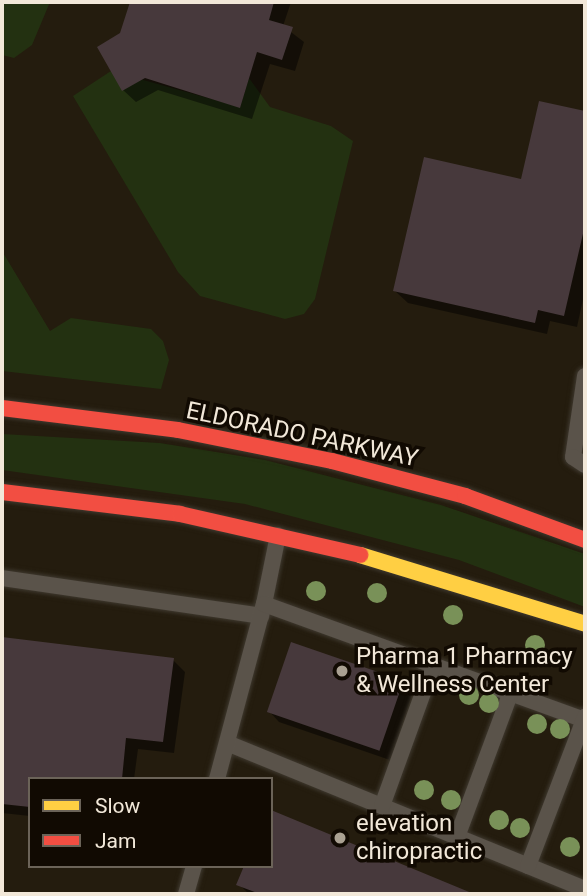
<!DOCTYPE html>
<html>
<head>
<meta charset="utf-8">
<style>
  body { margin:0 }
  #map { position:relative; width:587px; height:896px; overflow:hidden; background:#241c0e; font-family:Roboto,sans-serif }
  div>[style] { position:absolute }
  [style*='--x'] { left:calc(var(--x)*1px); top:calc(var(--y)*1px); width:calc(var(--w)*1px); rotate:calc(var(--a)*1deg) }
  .green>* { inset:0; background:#233111 }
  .shadow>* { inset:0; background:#0007 }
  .building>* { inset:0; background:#47393c; transform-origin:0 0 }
  .roads { filter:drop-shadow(0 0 2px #3f392f) drop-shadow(0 0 2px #3f392f) }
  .lane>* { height:16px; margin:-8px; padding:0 8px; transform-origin:8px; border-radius:8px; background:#5a534a }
  .slow>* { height:16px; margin:-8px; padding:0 8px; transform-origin:8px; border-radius:8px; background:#ffcf43 }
  .jam>* { height:16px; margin:-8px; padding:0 8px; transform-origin:8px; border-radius:8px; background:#f24e42 }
  .trees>* { width:20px; height:20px; margin:-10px; border-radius:50%; background:#799158 }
  .dots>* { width:19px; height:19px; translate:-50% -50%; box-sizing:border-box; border:4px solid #110a02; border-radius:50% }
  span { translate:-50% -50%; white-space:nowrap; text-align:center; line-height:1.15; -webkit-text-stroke:7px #110a02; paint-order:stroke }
  .street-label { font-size:24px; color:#f2e8d9 }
  .poi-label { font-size:24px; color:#f2e8d9 }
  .left { translate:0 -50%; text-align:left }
  .frame { position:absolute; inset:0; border:4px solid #f2e8d9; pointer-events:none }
  .legend { position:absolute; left:28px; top:777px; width:245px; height:91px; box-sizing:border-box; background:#110a02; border:2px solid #6b6358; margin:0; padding:9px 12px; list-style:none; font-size:21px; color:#f2e8d9 }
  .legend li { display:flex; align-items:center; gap:14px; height:35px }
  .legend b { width:35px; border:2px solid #6b6358 }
</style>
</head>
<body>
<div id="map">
  <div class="green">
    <div style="clip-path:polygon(2px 2px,50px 2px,32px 45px,14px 58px,2px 55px)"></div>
    <div style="clip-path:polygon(111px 71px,240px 107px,249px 78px,270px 107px,331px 126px,353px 141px,315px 299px,304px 314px,285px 319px,200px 296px,178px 272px,73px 96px)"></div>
    <div style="clip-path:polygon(2px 251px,50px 331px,71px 318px,151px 329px,163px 341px,169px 360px,161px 389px,2px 371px)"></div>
    <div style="clip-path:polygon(2px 434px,160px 443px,265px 460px,441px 505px,585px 554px,585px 607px,459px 560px,245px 504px,2px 470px)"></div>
  </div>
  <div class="shadow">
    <div style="clip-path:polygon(132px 2px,291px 2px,283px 26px,304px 42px,295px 71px,270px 64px,252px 119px,158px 90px,136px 102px,123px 90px,122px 34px)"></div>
    <div style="clip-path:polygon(540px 103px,585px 113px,585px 290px,577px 327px,550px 321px,547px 334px,408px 303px,395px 291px,523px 181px)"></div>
    <div style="clip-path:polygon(2px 639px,173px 660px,185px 672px,174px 753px,138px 749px,134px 779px,30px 779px,30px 816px,2px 813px)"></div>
    <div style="clip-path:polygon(403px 682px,413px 692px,390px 760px,279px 722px,269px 711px)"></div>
    <div style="clip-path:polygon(271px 812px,471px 894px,249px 894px,239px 884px,271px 866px)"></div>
  </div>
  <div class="building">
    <div style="clip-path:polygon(130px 2px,274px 2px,269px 20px,293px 27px,282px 60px,257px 52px,240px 108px,145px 78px,122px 91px,97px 47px,120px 33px)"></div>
    <div style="clip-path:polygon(539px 101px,585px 111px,585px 225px,564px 316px,538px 310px,535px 323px,393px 291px,424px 157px,521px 179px)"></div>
    <div style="clip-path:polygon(2px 637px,174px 658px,163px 742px,126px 738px,122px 779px,30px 779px,30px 807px,2px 804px)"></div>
    <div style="left:291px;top:642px;width:119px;height:74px;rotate:19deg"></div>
    <div style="clip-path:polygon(271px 810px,474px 894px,260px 894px,236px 885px,244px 866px,271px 866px)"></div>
  </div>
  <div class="roads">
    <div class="lane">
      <div style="--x:585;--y:376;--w:82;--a:98.4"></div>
      <div style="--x:573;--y:457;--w:14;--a:34"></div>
      <div style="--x:2;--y:578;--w:262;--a:8.3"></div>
      <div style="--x:264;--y:604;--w:70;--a:-78.5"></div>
      <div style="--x:227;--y:743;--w:387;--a:22.2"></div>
      <div style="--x:217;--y:779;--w:181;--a:-75"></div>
      <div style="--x:264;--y:604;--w:341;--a:19.9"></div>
      <div style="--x:382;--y:806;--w:150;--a:-70.1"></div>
      <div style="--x:457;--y:837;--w:155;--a:-69.6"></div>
      <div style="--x:528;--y:866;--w:160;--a:-69.1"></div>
      <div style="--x:186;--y:894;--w:29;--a:-74"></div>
    </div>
    <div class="slow">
      <div style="--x:360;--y:555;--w:235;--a:17"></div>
    </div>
    <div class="jam">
      <div style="--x:2;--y:408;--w:177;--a:7.1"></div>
      <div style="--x:178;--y:430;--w:157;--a:11.4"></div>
      <div style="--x:332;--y:461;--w:138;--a:14.7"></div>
      <div style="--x:465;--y:496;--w:128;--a:20.1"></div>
      <div style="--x:2;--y:492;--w:179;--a:7"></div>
      <div style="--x:180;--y:514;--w:185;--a:12.8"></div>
    </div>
  </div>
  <div class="trees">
    <div style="left:316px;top:591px"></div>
    <div style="left:377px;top:593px"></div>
    <div style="left:453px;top:615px"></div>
    <div style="left:535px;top:645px"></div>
    <div style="left:469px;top:695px"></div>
    <div style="left:489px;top:703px"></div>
    <div style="left:537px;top:724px"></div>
    <div style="left:560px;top:729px"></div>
    <div style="left:424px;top:790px"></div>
    <div style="left:451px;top:800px"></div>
    <div style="left:499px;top:820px"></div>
    <div style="left:520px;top:828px"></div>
    <div style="left:570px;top:847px"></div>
  </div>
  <div class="dots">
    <div style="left:342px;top:671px;background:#aaa192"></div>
    <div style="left:340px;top:838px;background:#aaa192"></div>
  </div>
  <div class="street-label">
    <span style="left:302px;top:435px;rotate:12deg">ELDORADO PARKWAY</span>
  </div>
  <div class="poi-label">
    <span class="left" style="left:356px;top:671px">Pharma 1 Pharmacy<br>&amp; Wellness Center</span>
    <span class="left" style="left:356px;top:838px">elevation<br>chiropractic</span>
  </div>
  <div class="frame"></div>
  <ul class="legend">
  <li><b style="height:9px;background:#ffcf43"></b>Slow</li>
  <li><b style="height:9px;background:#f24e42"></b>Jam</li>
  </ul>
</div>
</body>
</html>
